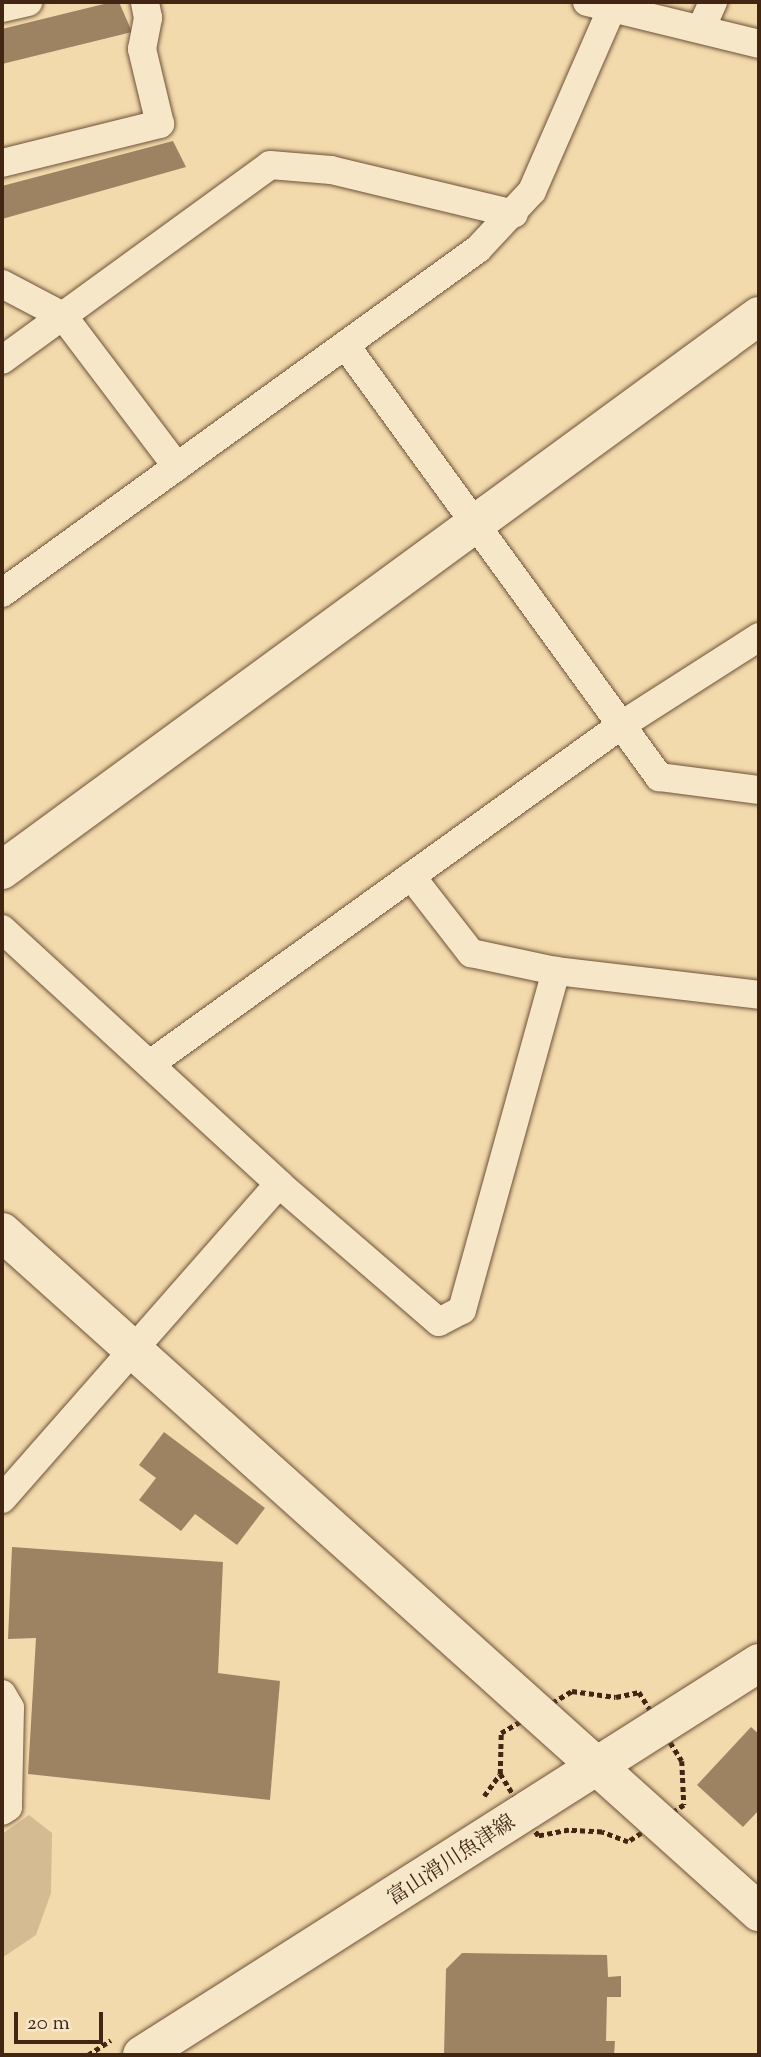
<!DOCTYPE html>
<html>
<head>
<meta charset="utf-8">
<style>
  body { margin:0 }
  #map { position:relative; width:761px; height:2057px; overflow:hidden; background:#f3daac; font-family:"Sorts Mill Goudy","Noto Serif JP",serif }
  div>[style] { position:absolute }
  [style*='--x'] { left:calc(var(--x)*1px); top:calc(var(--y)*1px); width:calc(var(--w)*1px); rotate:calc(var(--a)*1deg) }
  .green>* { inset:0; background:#d5bb92 }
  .building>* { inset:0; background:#9e8363 }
  .path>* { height:4.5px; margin-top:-2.25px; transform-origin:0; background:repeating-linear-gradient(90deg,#422513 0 5px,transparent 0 8.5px) }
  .roads { filter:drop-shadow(0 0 2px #6e5239) drop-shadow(0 0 2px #6e5239) }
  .street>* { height:28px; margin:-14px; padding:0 14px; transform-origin:14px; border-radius:14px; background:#f7e7c9 }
  .secondary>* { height:38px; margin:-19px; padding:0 19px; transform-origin:19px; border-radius:19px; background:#f7e7c9 }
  span { translate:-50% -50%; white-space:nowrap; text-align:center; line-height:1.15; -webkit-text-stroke:5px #f7e7c9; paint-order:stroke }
  .street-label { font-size:21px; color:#422513 }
  .frame { position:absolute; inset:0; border:4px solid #422513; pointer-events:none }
  .scale { position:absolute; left:14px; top:2012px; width:89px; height:32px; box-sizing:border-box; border:4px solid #422513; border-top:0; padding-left:9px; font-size:21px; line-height:24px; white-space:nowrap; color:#422513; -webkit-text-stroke:5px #f7e7c9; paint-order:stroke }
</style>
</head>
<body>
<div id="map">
  <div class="green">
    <div style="clip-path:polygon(29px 1815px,52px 1833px,51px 1893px,36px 1935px,2px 1958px,2px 1834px)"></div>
  </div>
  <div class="building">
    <div style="clip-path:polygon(112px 2px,119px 2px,132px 32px,2px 64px,2px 29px)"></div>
    <div style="clip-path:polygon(173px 141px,186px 167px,2px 219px,2px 186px)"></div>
    <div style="clip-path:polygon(164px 1432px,265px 1508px,237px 1545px,195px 1514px,181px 1531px,139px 1500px,156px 1478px,139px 1465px)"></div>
    <div style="clip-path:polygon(12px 1547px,223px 1562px,218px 1673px,280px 1681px,270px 1800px,28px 1774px,36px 1638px,8px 1639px)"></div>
    <div style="clip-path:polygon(751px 1727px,759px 1734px,759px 1810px,743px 1827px,697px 1785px)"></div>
    <div style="clip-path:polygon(462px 1953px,607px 1955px,608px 1977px,621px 1976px,621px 1997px,607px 1997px,606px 2041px,615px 2041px,614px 2055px,444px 2055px,446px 1969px)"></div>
  </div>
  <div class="path">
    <div style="--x:572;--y:1691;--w:44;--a:7.8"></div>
    <div style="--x:616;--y:1697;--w:24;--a:-12"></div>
    <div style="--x:639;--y:1692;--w:81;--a:58.1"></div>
    <div style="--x:682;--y:1761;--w:44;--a:87.4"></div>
    <div style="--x:684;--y:1805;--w:67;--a:146.5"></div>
    <div style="--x:628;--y:1842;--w:28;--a:-159"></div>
    <div style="--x:602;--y:1832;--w:33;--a:-177"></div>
    <div style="--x:569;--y:1830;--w:32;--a:169"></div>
    <div style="--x:538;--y:1836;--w:73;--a:-121.5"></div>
    <div style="--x:500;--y:1774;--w:41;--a:-88.6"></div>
    <div style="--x:501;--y:1733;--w:82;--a:-30.6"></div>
    <div style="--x:484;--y:1796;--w:26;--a:-54"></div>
    <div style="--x:88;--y:2055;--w:27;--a:-33"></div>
  </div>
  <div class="roads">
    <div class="street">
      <div style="--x:587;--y:2;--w:177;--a:13.7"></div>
      <div style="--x:2;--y:8;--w:27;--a:-13"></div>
      <div style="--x:701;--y:29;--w:30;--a:-66"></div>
      <div style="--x:2;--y:163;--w:163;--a:-13.9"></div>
      <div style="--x:160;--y:124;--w:77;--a:-103.5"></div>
      <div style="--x:142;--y:49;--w:32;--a:-79"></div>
      <div style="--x:148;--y:18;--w:16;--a:-101"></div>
      <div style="--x:2;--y:284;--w:69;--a:27.7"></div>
      <div style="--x:63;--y:316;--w:189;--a:52.9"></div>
      <div style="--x:346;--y:346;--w:533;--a:54.01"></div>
      <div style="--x:659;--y:777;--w:101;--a:7.4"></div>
      <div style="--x:2;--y:360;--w:331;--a:-36"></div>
      <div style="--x:270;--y:165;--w:61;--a:4.7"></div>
      <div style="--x:331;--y:170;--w:188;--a:13.5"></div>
      <div style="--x:2;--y:593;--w:587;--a:-35.86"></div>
      <div style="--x:478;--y:249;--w:79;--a:-47"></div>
      <div style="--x:532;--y:191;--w:200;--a:-66.4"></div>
      <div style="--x:411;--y:876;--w:98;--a:52.1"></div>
      <div style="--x:471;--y:953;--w:87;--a:12"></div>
      <div style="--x:556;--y:971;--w:204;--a:6.7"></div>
      <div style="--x:2;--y:929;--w:377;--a:42.6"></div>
      <div style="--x:279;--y:1184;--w:211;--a:40.8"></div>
      <div style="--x:439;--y:1322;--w:26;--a:-28"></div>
      <div style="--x:462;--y:1310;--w:352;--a:-74.5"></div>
      <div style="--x:150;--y:1064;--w:579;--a:-35.72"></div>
      <div style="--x:620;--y:726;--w:165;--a:-32.6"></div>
      <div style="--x:2;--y:1499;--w:419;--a:-48.7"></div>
      <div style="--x:2;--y:1694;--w:16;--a:60"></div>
      <div style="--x:10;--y:1708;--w:99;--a:91.2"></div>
      <div style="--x:8;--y:1807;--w:7;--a:146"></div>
    </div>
    <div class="secondary">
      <div style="--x:2;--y:870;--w:938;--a:-36.2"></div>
      <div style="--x:2;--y:1232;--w:1018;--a:41.93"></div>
      <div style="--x:142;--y:2055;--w:731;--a:-32.43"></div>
    </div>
  </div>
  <div class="street-label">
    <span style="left:452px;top:1861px;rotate:-33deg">富山滑川魚津線</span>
  </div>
  <div class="frame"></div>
  <div class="scale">20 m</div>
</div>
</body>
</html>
